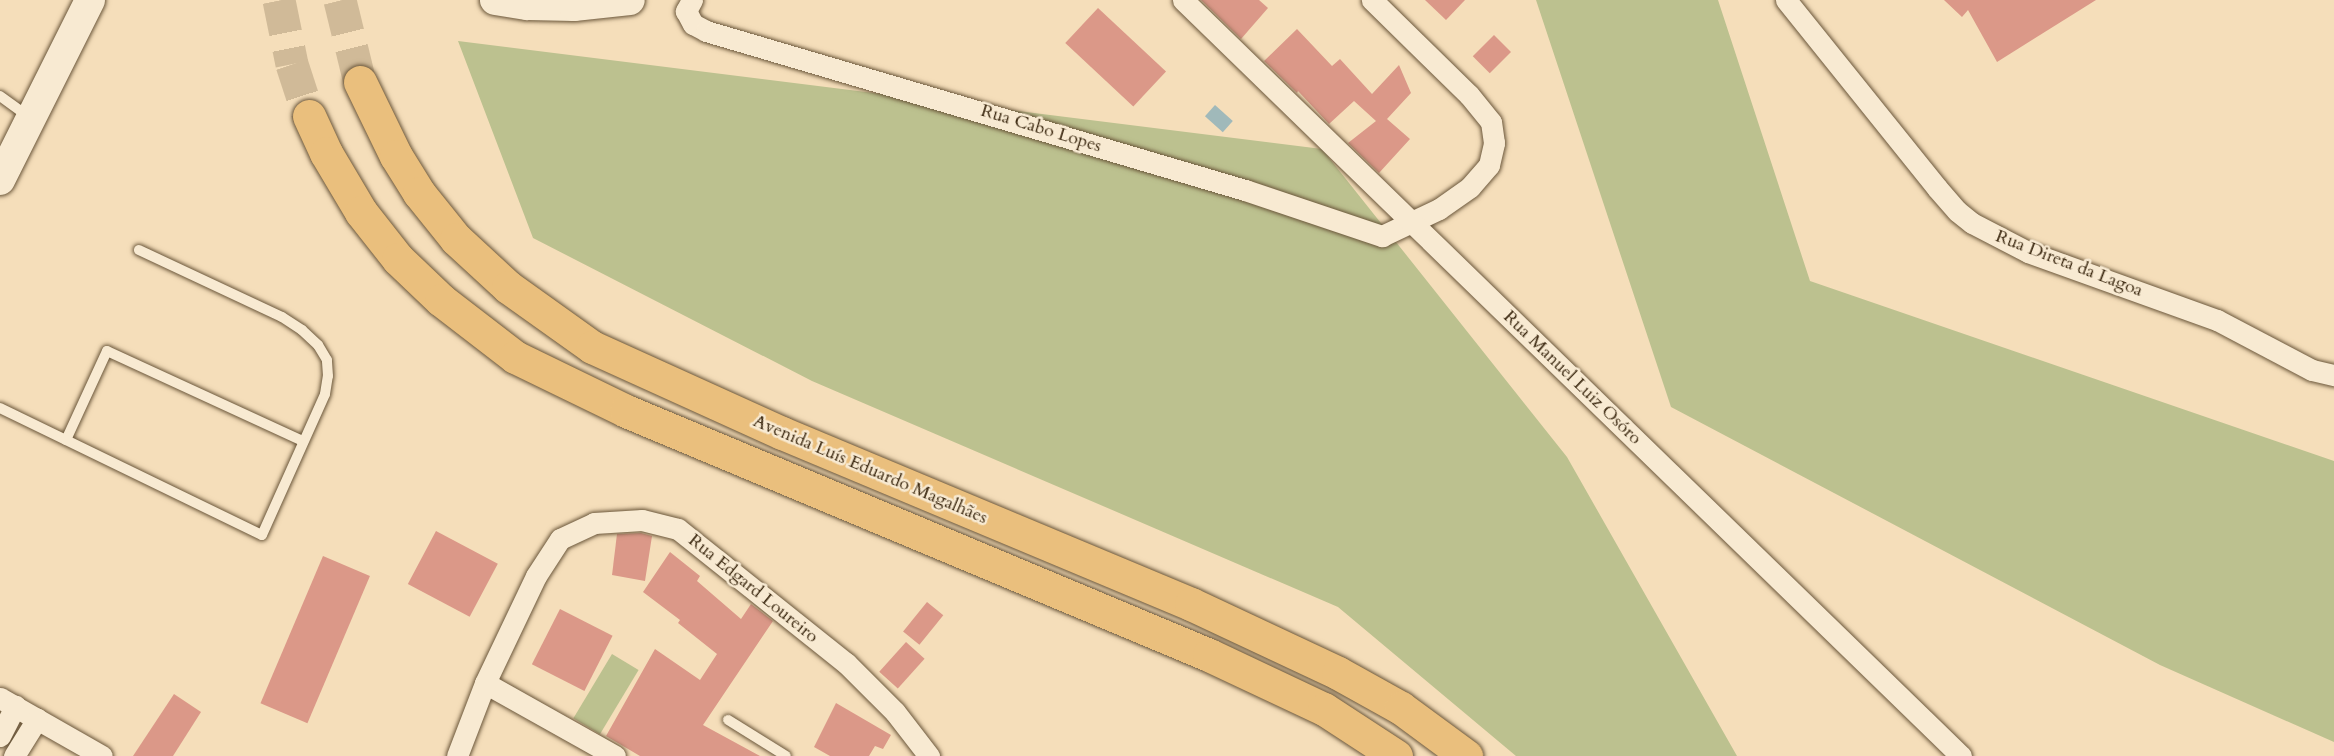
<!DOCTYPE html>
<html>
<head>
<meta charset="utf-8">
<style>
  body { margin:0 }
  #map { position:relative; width:2334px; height:756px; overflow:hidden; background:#f5deba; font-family:Cardo,serif }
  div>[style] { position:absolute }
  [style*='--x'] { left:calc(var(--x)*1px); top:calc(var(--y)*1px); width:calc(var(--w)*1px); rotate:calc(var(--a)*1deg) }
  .green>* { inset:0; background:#bcc18f; transform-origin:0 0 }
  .water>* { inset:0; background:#a0b9ba; transform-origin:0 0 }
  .building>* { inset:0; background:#db9888; transform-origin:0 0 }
  .primary-tunnel>* { height:33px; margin-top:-16.5px; transform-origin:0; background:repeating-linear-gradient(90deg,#d0ba98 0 33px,transparent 0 49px) }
  .roads { filter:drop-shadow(0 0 2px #6a563a) drop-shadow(0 0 2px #6a563a) }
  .service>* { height:10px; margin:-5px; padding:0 5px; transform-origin:5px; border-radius:5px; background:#f8ead2 }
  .minor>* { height:21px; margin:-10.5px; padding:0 10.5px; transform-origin:10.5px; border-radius:10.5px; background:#f8ead2 }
  .secondary>* { height:30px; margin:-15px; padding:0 15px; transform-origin:15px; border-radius:15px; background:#f8ead2 }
  .primary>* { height:33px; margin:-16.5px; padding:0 16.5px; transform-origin:16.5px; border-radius:16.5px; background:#eabf7d }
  span { translate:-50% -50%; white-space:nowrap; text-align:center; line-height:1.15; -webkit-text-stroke:5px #f8ead2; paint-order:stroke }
  .street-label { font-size:18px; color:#3b2810 }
</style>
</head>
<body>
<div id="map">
  <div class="green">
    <div style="clip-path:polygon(1536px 0,1718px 0,1810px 281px,2334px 461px,2334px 742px,2160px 665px,1671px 407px)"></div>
    <div style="clip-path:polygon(458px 41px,1322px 149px,1567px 457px,1737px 756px,1516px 756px,1338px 607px,812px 381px,533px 238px)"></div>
    <div style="left:612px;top:654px;width:31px;height:75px;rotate:31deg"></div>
  </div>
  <div class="water">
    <div style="left:1215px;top:105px;width:24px;height:15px;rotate:42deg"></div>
  </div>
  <div class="building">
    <div style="clip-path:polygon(1201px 0,1259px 0,1268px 8px,1241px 39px)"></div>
    <div style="clip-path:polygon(1425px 0,1465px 0,1446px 20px)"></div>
    <div style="clip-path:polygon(1944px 0,2096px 0,1997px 62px,1968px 10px,1962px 17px)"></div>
    <div style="left:1098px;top:8px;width:93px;height:48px;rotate:43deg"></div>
    <div style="clip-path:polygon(1297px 29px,1332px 66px,1340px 59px,1372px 94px,1399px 65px,1411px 93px,1387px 119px,1410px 139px,1379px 173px,1348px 143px,1376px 121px,1354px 101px,1329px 124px,1298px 91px,1297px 93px,1264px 61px)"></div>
    <div style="left:1494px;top:35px;width:24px;height:30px;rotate:45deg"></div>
    <div style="left:436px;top:531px;width:70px;height:60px;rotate:28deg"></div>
    <div style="clip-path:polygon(641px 533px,652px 536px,645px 581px,612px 575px,617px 534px)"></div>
    <div style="clip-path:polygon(670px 552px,700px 576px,697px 581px,741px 619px,751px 604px,773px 621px,703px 725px,760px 756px,640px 756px,606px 736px,655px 649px,700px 680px,717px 654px,678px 623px,680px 620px,643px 592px)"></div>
    <div style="left:323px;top:556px;width:51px;height:160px;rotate:23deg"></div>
    <div style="left:927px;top:602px;width:21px;height:38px;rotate:39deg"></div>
    <div style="left:560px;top:609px;width:59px;height:62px;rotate:27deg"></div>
    <div style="left:906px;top:642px;width:25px;height:40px;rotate:42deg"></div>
    <div style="clip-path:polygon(174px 694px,201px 712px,173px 756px,133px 756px)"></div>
    <div style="clip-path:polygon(836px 703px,891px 735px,883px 749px,875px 746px,869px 756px,830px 756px,814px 747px)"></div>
  </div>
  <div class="primary-tunnel">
    <div style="--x:279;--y:0;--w:65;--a:78.5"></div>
    <div style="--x:292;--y:64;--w:55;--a:71.9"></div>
    <div style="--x:340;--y:0;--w:84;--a:76.3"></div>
  </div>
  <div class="roads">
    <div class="service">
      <div style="--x:0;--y:96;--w:36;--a:36"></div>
      <div style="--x:0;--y:408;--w:291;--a:25.9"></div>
      <div style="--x:262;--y:535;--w:154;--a:-65.9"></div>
      <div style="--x:325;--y:394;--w:18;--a:-81"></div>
      <div style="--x:328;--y:376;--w:16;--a:-94"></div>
      <div style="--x:327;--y:360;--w:17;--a:-121"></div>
      <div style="--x:318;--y:345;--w:22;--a:-137"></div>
      <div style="--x:302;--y:330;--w:24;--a:-147"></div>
      <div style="--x:282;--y:317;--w:158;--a:-154.9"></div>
      <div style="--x:66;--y:440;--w:98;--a:-65.3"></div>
      <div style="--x:107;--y:351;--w:216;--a:24.7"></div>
      <div style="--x:728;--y:720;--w:68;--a:31.8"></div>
    </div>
    <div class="minor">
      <div style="--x:692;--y:0;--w:13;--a:119"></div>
      <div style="--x:686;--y:11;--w:15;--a:62"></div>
      <div style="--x:693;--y:24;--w:15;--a:28"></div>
      <div style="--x:706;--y:31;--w:562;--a:16.44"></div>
      <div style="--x:1245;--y:190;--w:145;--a:18.6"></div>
      <div style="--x:1382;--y:236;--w:63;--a:-25.3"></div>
      <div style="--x:1439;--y:209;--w:38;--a:-35"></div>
      <div style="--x:1470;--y:187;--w:29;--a:-49"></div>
      <div style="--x:1489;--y:165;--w:23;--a:-77"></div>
      <div style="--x:1494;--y:143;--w:21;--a:-98"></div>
      <div style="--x:1491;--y:122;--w:35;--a:-129"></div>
      <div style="--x:1469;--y:95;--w:136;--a:-135.6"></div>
      <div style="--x:1183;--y:0;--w:1085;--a:44.18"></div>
      <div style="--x:1786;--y:0;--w:241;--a:51.2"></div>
      <div style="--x:1937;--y:188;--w:30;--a:49"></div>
      <div style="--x:1957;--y:211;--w:19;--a:39"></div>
      <div style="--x:1972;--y:223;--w:63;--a:27.4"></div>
      <div style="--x:2028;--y:252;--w:201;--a:19.8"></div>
      <div style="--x:2217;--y:320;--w:107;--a:27.8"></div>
      <div style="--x:2312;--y:370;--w:23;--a:13"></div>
      <div style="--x:485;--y:683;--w:149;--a:29.3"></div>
      <div style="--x:0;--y:698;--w:117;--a:29.6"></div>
      <div style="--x:0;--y:736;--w:34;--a:-63"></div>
      <div style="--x:14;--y:756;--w:44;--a:-58.1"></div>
      <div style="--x:457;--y:756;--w:78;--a:-69"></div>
      <div style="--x:485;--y:683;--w:119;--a:-64.5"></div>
      <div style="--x:536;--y:576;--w:44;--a:-57"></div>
      <div style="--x:560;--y:539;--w:38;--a:-25"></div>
      <div style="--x:594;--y:523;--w:48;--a:-3.6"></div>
      <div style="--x:642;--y:520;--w:37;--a:14"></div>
      <div style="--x:678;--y:529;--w:215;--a:38.6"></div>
      <div style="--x:846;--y:663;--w:69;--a:45"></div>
      <div style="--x:895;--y:712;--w:56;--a:52.3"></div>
    </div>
    <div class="secondary">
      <div style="--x:495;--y:0;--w:33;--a:9"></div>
      <div style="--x:528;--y:5;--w:46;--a:1.2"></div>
      <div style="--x:574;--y:6;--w:56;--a:-6.1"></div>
      <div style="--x:0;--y:180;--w:201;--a:-63.4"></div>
    </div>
    <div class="primary">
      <div style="--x:360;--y:82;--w:82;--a:64.1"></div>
      <div style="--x:396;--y:156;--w:44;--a:58.1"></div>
      <div style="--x:419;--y:193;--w:59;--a:51.2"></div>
      <div style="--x:456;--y:239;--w:71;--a:42.7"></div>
      <div style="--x:508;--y:287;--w:103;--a:35.5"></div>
      <div style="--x:592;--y:347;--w:209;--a:24.4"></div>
      <div style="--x:782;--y:433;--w:443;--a:22.7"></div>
      <div style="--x:1191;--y:604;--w:162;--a:25.1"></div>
      <div style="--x:1338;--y:673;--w:72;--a:29.1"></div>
      <div style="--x:1401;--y:708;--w:81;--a:36.4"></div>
      <div style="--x:309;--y:116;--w:41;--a:65.3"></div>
      <div style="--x:326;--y:153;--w:69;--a:59.3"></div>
      <div style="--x:361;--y:212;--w:60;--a:51.8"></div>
      <div style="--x:398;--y:259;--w:59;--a:43.6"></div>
      <div style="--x:441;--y:300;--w:93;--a:37.6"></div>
      <div style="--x:515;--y:357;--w:123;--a:25.9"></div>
      <div style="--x:626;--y:411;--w:632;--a:22.71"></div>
      <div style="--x:1209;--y:655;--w:127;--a:25.2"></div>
      <div style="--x:1324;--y:709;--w:86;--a:33.1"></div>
    </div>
  </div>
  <div class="street-label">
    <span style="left:1041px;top:129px;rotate:17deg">Rua Cabo Lopes</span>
    <span style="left:2069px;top:264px;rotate:21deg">Rua Direta da Lagoa</span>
    <span style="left:1572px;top:378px;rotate:44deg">Rua Manuel Luiz Osóro</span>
    <span style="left:870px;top:470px;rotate:23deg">Avenida Luís Eduardo Magalhães</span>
    <span style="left:753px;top:589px;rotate:39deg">Rua Edgard Loureiro</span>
  </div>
</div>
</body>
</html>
